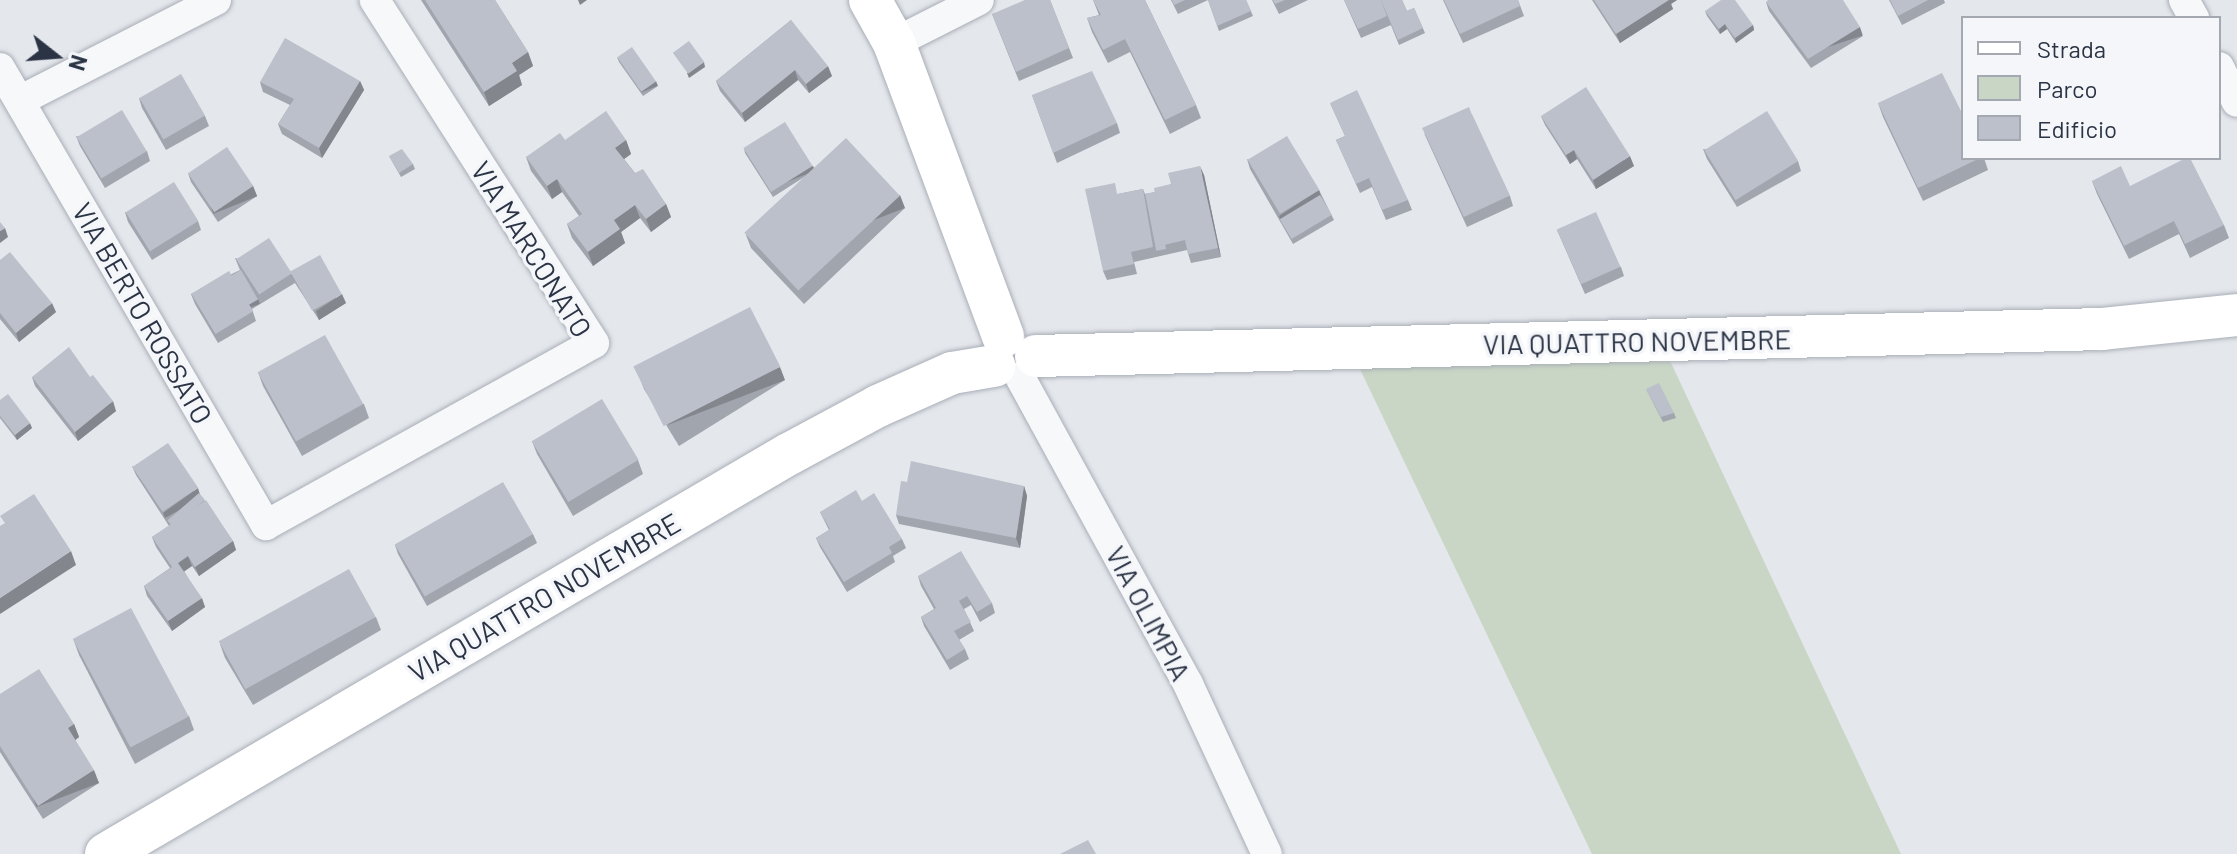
<!DOCTYPE html>
<html>
<head>
<meta charset="utf-8">
<style>
  body { margin:0 }
  #map { position:relative; width:2237px; height:854px; overflow:hidden; background:#e4e7ec; font-family:Barlow,sans-serif }
  div>[style] { position:absolute }
  [style*='--x'] { left:calc(var(--x)*1px); top:calc(var(--y)*1px); width:calc(var(--w)*1px); rotate:calc(var(--a)*1deg) }
  .green>* { inset:0; background:#c9d6c5 }
  .roads { filter:drop-shadow(0 0 2px #a9aeb7) drop-shadow(0 0 2px #a9aeb7) }
  .street>* { height:30px; margin:-15px; padding:0 15px; transform-origin:15px; border-radius:15px; background:#f7f8fa }
  .secondary>* { height:42px; margin:-21px; padding:0 21px; transform-origin:21px; border-radius:21px; background:#fff }
  .wall>* { inset:0; background:#a1a5ae }
  .shaded-wall>* { inset:0; background:#83868d; transform-origin:0 0 }
  .building>* { inset:0; background:#bbc0ca; transform-origin:0 0 }
  span { translate:-50% -50%; white-space:nowrap; text-align:center; line-height:1.15; -webkit-text-stroke:7px #f4f6f9; paint-order:stroke }
  .street-label { font-size:28px; color:#2b3445 }
  .legend { position:absolute; left:1961px; top:16px; width:260px; height:144px; box-sizing:border-box; background:#f4f6f9; border:2px solid #a4a8b1; margin:0; padding:10px 14px; list-style:none; font-size:24px; color:#2b3445 }
  .legend li { display:flex; align-items:center; gap:16px; height:40px }
  .legend b { width:40px; border:2px solid #a4a8b1 }
  .north { position:absolute; left:16px; top:16px; width:80px; height:80px; -webkit-text-stroke:6px #f4f6f9; paint-order:stroke; rotate:107deg; font-size:22px; font-weight:700; line-height:32px; text-align:center; color:#2b3445 }
  .north::after { content:''; display:block; margin:auto; width:28px; height:36px; background:#2b3445; clip-path:polygon(50% 0,100% 100%,50% 72%,0 100%) }
</style>
</head>
<body>
<div id="map">
  <div class="green">
    <div style="clip-path:polygon(1665px 350px,1901px 854px,1592px 854px,1358px 365px)"></div>
  </div>
  <div class="roads">
    <div class="street">
      <div style="--x:2184;--y:0;--w:21;--a:61"></div>
      <div style="--x:894;--y:43;--w:95;--a:-26.8"></div>
      <div style="--x:2219;--y:67;--w:39;--a:63"></div>
      <div style="--x:0;--y:68;--w:529;--a:59.8"></div>
      <div style="--x:266;--y:525;--w:375;--a:-29"></div>
      <div style="--x:594;--y:343;--w:407;--a:-122.6"></div>
      <div style="--x:21;--y:100;--w:219;--a:-27.1"></div>
      <div style="--x:1020;--y:377;--w:350;--a:61.3"></div>
      <div style="--x:1188;--y:684;--w:187;--a:65.1"></div>
    </div>
    <div class="secondary">
      <div style="--x:870;--y:0;--w:49;--a:60.8"></div>
      <div style="--x:894;--y:43;--w:313;--a:69.6"></div>
      <div style="--x:1036;--y:356;--w:1066;--a:-1.45"></div>
      <div style="--x:2102;--y:329;--w:136;--a:-5.9"></div>
      <div style="--x:106;--y:854;--w:792;--a:-30.36"></div>
      <div style="--x:789;--y:454;--w:101;--a:-28.3"></div>
      <div style="--x:878;--y:406;--w:81;--a:-24"></div>
      <div style="--x:952;--y:373;--w:43;--a:-9.5"></div>
    </div>
  </div>
  <div class="wall">
    <div style="clip-path:polygon(421px 0,495px 0,528px 52px,533px 66px,519px 75px,522px 85px,489px 106px)"></div>
    <div style="clip-path:polygon(1050px 0,1073px 58px,1019px 81px,992px 14px)"></div>
    <div style="clip-path:polygon(1093px 0,1145px 0,1196px 105px,1201px 118px,1170px 134px,1130px 52px,1108px 63px,1092px 32px,1087px 18px,1099px 15px)"></div>
    <div style="clip-path:polygon(1171px 0,1246px 0,1253px 16px,1219px 31px,1208px 0,1178px 14px)"></div>
    <div style="clip-path:polygon(1272px 0,1308px 0,1279px 14px)"></div>
    <div style="clip-path:polygon(1344px 0,1402px 0,1407px 11px,1414px 8px,1425px 33px,1399px 45px,1382px 3px,1391px 25px,1361px 38px)"></div>
    <div style="clip-path:polygon(1443px 0,1518px 0,1524px 16px,1463px 43px)"></div>
    <div style="clip-path:polygon(1592px 0,1677px 0,1671px 4px,1673px 9px,1620px 43px)"></div>
    <div style="clip-path:polygon(1889px 0,1944px 0,1945px 3px,1902px 25px)"></div>
    <div style="clip-path:polygon(1766px 2px,1863px 36px,1811px 68px,1769px 11px)"></div>
    <div style="clip-path:polygon(1705px 11px,1753px 25px,1754px 30px,1736px 43px,1727px 29px,1720px 34px,1707px 16px)"></div>
    <div style="clip-path:polygon(791px 20px,832px 76px,809px 93px,798px 80px,745px 122px,720px 91px,716px 81px)"></div>
    <div style="clip-path:polygon(617px 57px,658px 86px,643px 96px,619px 62px)"></div>
    <div style="clip-path:polygon(360px 81px,364px 90px,322px 158px,282px 134px,278px 124px,290px 105px,263px 92px,260px 82px)"></div>
    <div style="clip-path:polygon(1032px 95px,1117px 123px,1120px 133px,1057px 163px)"></div>
    <div style="clip-path:polygon(139px 98px,205px 116px,209px 126px,166px 150px,142px 108px)"></div>
    <div style="clip-path:polygon(1330px 103px,1408px 200px,1412px 210px,1386px 220px,1372px 187px,1360px 193px,1336px 140px,1345px 136px)"></div>
    <div style="clip-path:polygon(1878px 103px,1963px 158px,1984px 158px,1988px 170px,1923px 201px,1883px 117px)"></div>
    <div style="clip-path:polygon(1541px 116px,1634px 166px,1596px 189px,1577px 159px,1570px 164px,1545px 125px)"></div>
    <div style="clip-path:polygon(1424px 133px,1510px 196px,1513px 206px,1467px 227px)"></div>
    <div style="clip-path:polygon(76px 136px,147px 151px,150px 161px,105px 188px,80px 146px)"></div>
    <div style="clip-path:polygon(565px 140px,626px 140px,631px 154px,624px 159px,635px 173px,666px 204px,671px 217px,651px 232px,640px 218px,621px 232px,625px 243px,593px 266px,572px 238px,567px 224px,579px 216px,562px 192px,552px 199px,531px 171px,526px 157px)"></div>
    <div style="clip-path:polygon(744px 148px,813px 166px,814px 169px,905px 208px,804px 304px,751px 248px,746px 235px,809px 174px,773px 197px,745px 153px)"></div>
    <div style="clip-path:polygon(1703px 149px,1798px 161px,1801px 171px,1737px 207px,1707px 159px)"></div>
    <div style="clip-path:polygon(389px 156px,413px 164px,415px 169px,401px 177px)"></div>
    <div style="clip-path:polygon(1247px 159px,1319px 190px,1334px 220px,1293px 244px,1250px 169px)"></div>
    <div style="clip-path:polygon(188px 173px,253px 186px,257px 196px,218px 222px,191px 182px)"></div>
    <div style="clip-path:polygon(1204px 175px,1221px 257px,1191px 263px,1187px 250px,1134px 262px,1137px 274px,1107px 280px,1103px 271px,1118px 194px,1143px 189px,1145px 194px,1155px 192px,1171px 184px)"></div>
    <div style="clip-path:polygon(2092px 181px,2130px 186px,2224px 225px,2229px 238px,2190px 258px,2179px 234px,2129px 259px,2097px 194px)"></div>
    <div style="clip-path:polygon(125px 212px,198px 221px,201px 230px,152px 260px,128px 222px)"></div>
    <div style="clip-path:polygon(1557px 230px,1621px 267px,1624px 276px,1585px 294px)"></div>
    <div style="clip-path:polygon(235px 258px,292px 274px,346px 303px,319px 320px,295px 283px,252px 309px,256px 321px,218px 343px,195px 304px,191px 294px,240px 270px)"></div>
    <div style="clip-path:polygon(0 260px,56px 312px,19px 342px,0 319px)"></div>
    <div style="clip-path:polygon(258px 372px,364px 404px,369px 418px,302px 456px,263px 386px)"></div>
    <div style="clip-path:polygon(639px 376px,785px 380px,679px 446px,644px 389px)"></div>
    <div style="clip-path:polygon(32px 377px,90px 377px,116px 411px,78px 441px,35px 386px)"></div>
    <div style="clip-path:polygon(1646px 389px,1674px 413px,1676px 418px,1663px 422px)"></div>
    <div style="clip-path:polygon(0 400px,32px 428px,17px 440px,0 418px)"></div>
    <div style="clip-path:polygon(532px 441px,638px 460px,643px 474px,573px 516px,537px 454px)"></div>
    <div style="clip-path:polygon(132px 466px,199px 493px,233px 541px,236px 550px,199px 576px,192px 566px,184px 571px,205px 607px,172px 631px,147px 596px,144px 586px,170px 568px,156px 547px,152px 537px,169px 526px,136px 475px)"></div>
    <div style="clip-path:polygon(1024px 486px,1027px 496px,1020px 548px,899px 524px,896px 515px)"></div>
    <div style="clip-path:polygon(862px 501px,902px 539px,906px 548px,893px 556px,895px 562px,847px 592px,820px 547px,816px 538px,829px 530px,820px 512px)"></div>
    <div style="clip-path:polygon(533px 534px,537px 543px,427px 606px,398px 554px,395px 545px)"></div>
    <div style="clip-path:polygon(918px 576px,992px 603px,995px 613px,980px 622px,971px 605px,964px 609px,974px 631px,959px 640px,965px 649px,969px 659px,950px 670px,924px 626px,921px 617px,934px 609px,921px 586px)"></div>
    <div style="clip-path:polygon(376px 617px,381px 630px,253px 705px,225px 658px,220px 644px)"></div>
    <div style="clip-path:polygon(74px 641px,189px 716px,194px 730px,135px 764px,79px 655px)"></div>
    <div style="clip-path:polygon(0 694px,74px 724px,79px 737px,75px 740px,99px 783px,43px 819px,0 752px)"></div>
  </div>
  <div class="shaded-wall">
    <div style="clip-path:polygon(578px 0,587px 0,580px 5px)"></div>
    <div style="clip-path:polygon(1668px 0,1677px 0,1671px 4px,1673px 9px,1620px 43px,1616px 34px)"></div>
    <div style="clip-path:polygon(1725px 24px,1727px 29px,1720px 34px,1719px 29px)"></div>
    <div style="clip-path:polygon(1753px 25px,1754px 30px,1736px 43px,1735px 38px)"></div>
    <div style="left:1860px;top:27px;width:9px;height:61px;rotate:72deg"></div>
    <div style="clip-path:polygon(528px 52px,533px 66px,519px 75px,522px 85px,489px 106px,484px 92px,512px 63px)"></div>
    <div style="clip-path:polygon(704px 62px,705px 67px,689px 78px,687px 73px)"></div>
    <div style="clip-path:polygon(828px 66px,832px 76px,809px 93px,806px 84px)"></div>
    <div style="clip-path:polygon(795px 70px,798px 80px,745px 122px,742px 113px)"></div>
    <div style="clip-path:polygon(360px 81px,364px 90px,322px 158px,319px 148px)"></div>
    <div style="left:656px;top:81px;width:5px;height:18px;rotate:68deg"></div>
    <div style="clip-path:polygon(626px 140px,631px 154px,620px 162px,615px 148px)"></div>
    <div style="clip-path:polygon(1574px 150px,1577px 159px,1570px 164px,1566px 155px)"></div>
    <div style="clip-path:polygon(1630px 156px,1634px 166px,1596px 189px,1593px 180px)"></div>
    <div style="left:813px;top:166px;width:5px;height:49px;rotate:68deg"></div>
    <div style="clip-path:polygon(1200px 166px,1204px 175px,1221px 257px,1218px 248px)"></div>
    <div style="clip-path:polygon(557px 179px,562px 192px,552px 199px,547px 186px)"></div>
    <div style="left:253px;top:186px;width:11px;height:47px;rotate:68deg"></div>
    <div style="clip-path:polygon(1319px 190px,1322px 200px,1281px 221px,1279px 216px)"></div>
    <div style="left:900px;top:195px;width:14px;height:139px;rotate:69deg"></div>
    <div style="clip-path:polygon(666px 204px,671px 217px,651px 232px,646px 219px)"></div>
    <div style="clip-path:polygon(635px 205px,640px 218px,621px 232px,625px 243px,593px 266px,588px 252px,614px 220px)"></div>
    <div style="clip-path:polygon(5px 228px,8px 237px,0 243px,0 231px)"></div>
    <div style="clip-path:polygon(342px 294px,346px 303px,319px 320px,316px 311px)"></div>
    <div style="left:258px;top:299px;width:5px;height:12px;rotate:68deg"></div>
    <div style="clip-path:polygon(52px 303px,56px 312px,19px 342px,16px 333px)"></div>
    <div style="left:780px;top:367px;width:14px;height:125px;rotate:69deg"></div>
    <div style="clip-path:polygon(113px 401px,116px 411px,78px 441px,75px 432px)"></div>
    <div style="clip-path:polygon(30px 423px,32px 428px,17px 440px,15px 435px)"></div>
    <div style="clip-path:polygon(1024px 486px,1027px 496px,1020px 548px,1016px 538px)"></div>
    <div style="clip-path:polygon(198px 488px,201px 498px,165px 518px,167px 523px,163px 513px)"></div>
    <div style="clip-path:polygon(233px 541px,236px 550px,199px 576px,195px 567px)"></div>
    <div style="clip-path:polygon(71px 551px,76px 565px,0 614px,0 598px)"></div>
    <div style="clip-path:polygon(188px 556px,192px 566px,182px 573px,178px 563px)"></div>
    <div style="clip-path:polygon(202px 598px,205px 607px,172px 631px,168px 621px)"></div>
    <div style="clip-path:polygon(74px 724px,79px 737px,73px 742px,68px 728px)"></div>
    <div style="left:94px;top:770px;width:14px;height:67px;rotate:69deg"></div>
  </div>
  <div class="building">
    <div style="clip-path:polygon(425px 0,495px 0,528px 52px,512px 63px,517px 71px,484px 92px)"></div>
    <div style="clip-path:polygon(1025px 0,1050px 0,1069px 48px,1016px 72px,992px 14px)"></div>
    <div style="clip-path:polygon(1093px 0,1145px 0,1196px 105px,1165px 120px,1125px 39px,1103px 50px,1087px 18px,1101px 15px)"></div>
    <div style="clip-path:polygon(1172px 0,1185px 0,1174px 5px)"></div>
    <div style="clip-path:polygon(1208px 0,1246px 0,1251px 11px,1217px 26px)"></div>
    <div style="clip-path:polygon(1273px 0,1285px 0,1275px 4px)"></div>
    <div style="clip-path:polygon(1344px 0,1381px 0,1387px 16px,1358px 29px)"></div>
    <div style="clip-path:polygon(1381px 0,1402px 0,1407px 11px,1414px 8px,1423px 28px,1398px 40px)"></div>
    <div style="clip-path:polygon(1444px 0,1518px 0,1520px 6px,1460px 34px)"></div>
    <div style="clip-path:polygon(1594px 0,1669px 0,1616px 34px)"></div>
    <div style="clip-path:polygon(1721px 0,1735px 0,1753px 25px,1735px 38px,1725px 24px,1719px 29px,1705px 11px)"></div>
    <div style="clip-path:polygon(1768px 0,1843px 0,1860px 27px,1808px 59px,1766px 2px)"></div>
    <div style="clip-path:polygon(1890px 0,1928px 0,1898px 16px)"></div>
    <div style="clip-path:polygon(791px 20px,828px 66px,806px 84px,795px 70px,742px 113px,716px 81px)"></div>
    <div style="clip-path:polygon(285px 38px,360px 81px,319px 148px,278px 124px,294px 99px,260px 82px)"></div>
    <div style="left:689px;top:41px;width:26px;height:20px;rotate:54deg"></div>
    <div style="left:632px;top:47px;width:42px;height:18px;rotate:55deg"></div>
    <div style="clip-path:polygon(1092px 71px,1117px 123px,1053px 153px,1032px 95px)"></div>
    <div style="clip-path:polygon(1942px 73px,1963px 115px,1963px 158px,1980px 158px,1918px 188px,1878px 103px)"></div>
    <div style="left:181px;top:74px;width:48px;height:48px;rotate:60deg"></div>
    <div style="clip-path:polygon(1586px 87px,1630px 156px,1593px 180px,1574px 150px,1566px 155px,1541px 116px)"></div>
    <div style="clip-path:polygon(1357px 90px,1408px 200px,1382px 210px,1369px 178px,1356px 184px,1336px 140px,1345px 136px,1330px 103px)"></div>
    <div style="clip-path:polygon(1469px 107px,1472px 115px,1426px 136px,1428px 140px,1422px 128px)"></div>
    <div style="left:122px;top:110px;width:48px;height:53px;rotate:59deg"></div>
    <div style="clip-path:polygon(606px 111px,626px 140px,615px 148px,635px 173px,643px 169px,666px 204px,646px 219px,635px 205px,614px 220px,620px 229px,588px 252px,567px 224px,582px 214px,557px 179px,547px 186px,526px 157px,560px 133px,565px 140px)"></div>
    <div style="left:1767px;top:111px;width:59px;height:74px;rotate:58deg"></div>
    <div style="left:1472px;top:114px;width:90px;height:51px;rotate:65deg"></div>
    <div style="left:785px;top:122px;width:52px;height:49px;rotate:58deg"></div>
    <div style="left:1287px;top:136px;width:63px;height:46px;rotate:59deg"></div>
    <div style="left:846px;top:138px;width:79px;height:139px;rotate:47deg"></div>
    <div style="left:227px;top:147px;width:47px;height:47px;rotate:56deg"></div>
    <div style="clip-path:polygon(402px 149px,413px 164px,399px 173px,389px 156px)"></div>
    <div style="clip-path:polygon(2186px 158px,2190px 158px,2224px 225px,2185px 244px,2174px 221px,2124px 246px,2092px 181px,2121px 166px,2130px 186px)"></div>
    <div style="clip-path:polygon(1200px 166px,1218px 248px,1188px 254px,1185px 240px,1164px 245px,1154px 188px,1171px 184px,1168px 173px)"></div>
    <div style="left:174px;top:182px;width:46px;height:57px;rotate:58deg"></div>
    <div style="clip-path:polygon(1115px 183px,1117px 194px,1143px 189px,1153px 247px,1131px 252px,1134px 264px,1103px 271px,1085px 189px)"></div>
    <div style="left:1155px;top:192px;width:58px;height:10px;rotate:79deg"></div>
    <div style="left:1320px;top:195px;width:23px;height:47px;rotate:59deg"></div>
    <div style="left:1596px;top:212px;width:60px;height:43px;rotate:66deg"></div>
    <div style="clip-path:polygon(0 222px,5px 228px,0 231px)"></div>
    <div style="left:269px;top:238px;width:42px;height:39px;rotate:57deg"></div>
    <div style="clip-path:polygon(10px 252px,52px 303px,16px 333px,0 313px,0 260px)"></div>
    <div style="left:320px;top:255px;width:45px;height:34px;rotate:61deg"></div>
    <div style="left:241px;top:270px;width:34px;height:11px;rotate:60deg"></div>
    <div style="left:229px;top:271px;width:47px;height:44px;rotate:59deg"></div>
    <div style="left:750px;top:307px;width:67px;height:131px;rotate:63deg"></div>
    <div style="left:325px;top:335px;width:79px;height:77px;rotate:61deg"></div>
    <div style="clip-path:polygon(69px 347px,90px 377px,93px 375px,113px 401px,75px 432px,32px 377px)"></div>
    <div style="clip-path:polygon(1659px 383px,1674px 413px,1661px 417px,1646px 389px)"></div>
    <div style="clip-path:polygon(8px 394px,30px 423px,15px 435px,0 416px,0 400px)"></div>
    <div style="left:602px;top:399px;width:71px;height:82px;rotate:59deg"></div>
    <div style="left:168px;top:443px;width:54px;height:43px;rotate:56deg"></div>
    <div style="clip-path:polygon(911px 461px,1024px 486px,1016px 538px,896px 515px,901px 481px,907px 482px)"></div>
    <div style="left:503px;top:482px;width:60px;height:125px;rotate:60deg"></div>
    <div style="clip-path:polygon(856px 490px,862px 501px,874px 493px,902px 539px,889px 547px,892px 553px,844px 582px,816px 538px,830px 529px,820px 512px)"></div>
    <div style="left:199px;top:493px;width:9px;height:42px;rotate:49deg"></div>
    <div style="clip-path:polygon(34px 494px,71px 551px,0 598px,0 526px,5px 523px,0 516px)"></div>
    <div style="clip-path:polygon(206px 500px,233px 541px,195px 567px,188px 556px,178px 563px,202px 598px,168px 621px,144px 586px,172px 567px,152px 537px)"></div>
    <div style="clip-path:polygon(961px 551px,992px 603px,977px 612px,967px 596px,959px 601px,971px 622px,954px 631px,965px 649px,947px 660px,921px 617px,936px 608px,918px 576px)"></div>
    <div style="left:349px;top:569px;width:55px;height:149px;rotate:61deg"></div>
    <div style="left:131px;top:608px;width:123px;height:66px;rotate:62deg"></div>
    <div style="clip-path:polygon(39px 669px,74px 724px,68px 728px,94px 770px,38px 806px,0 746px,0 694px)"></div>
    <div style="clip-path:polygon(1088px 840px,1096px 854px,1060px 854px)"></div>
  </div>
  <div class="street-label">
    <span style="left:532px;top:249px;rotate:58deg">VIA MARCONATO</span>
    <span style="left:143px;top:313px;rotate:60deg">VIA BERTO ROSSATO</span>
    <span style="left:1637px;top:341px;rotate:-1deg">VIA QUATTRO NOVEMBRE</span>
    <span style="left:544px;top:597px;rotate:-30deg">VIA QUATTRO NOVEMBRE</span>
    <span style="left:1149px;top:613px;rotate:62deg">VIA OLIMPIA</span>
  </div>
  <ul class="legend">
  <li><b style="height:10px;background:#fff"></b>Strada</li>
  <li><b style="height:22px;background:#c9d6c5"></b>Parco</li>
  <li><b style="height:22px;background:#bbc0ca"></b>Edificio</li>
  </ul>
  <div class="north">N</div>
</div>
</body>
</html>
